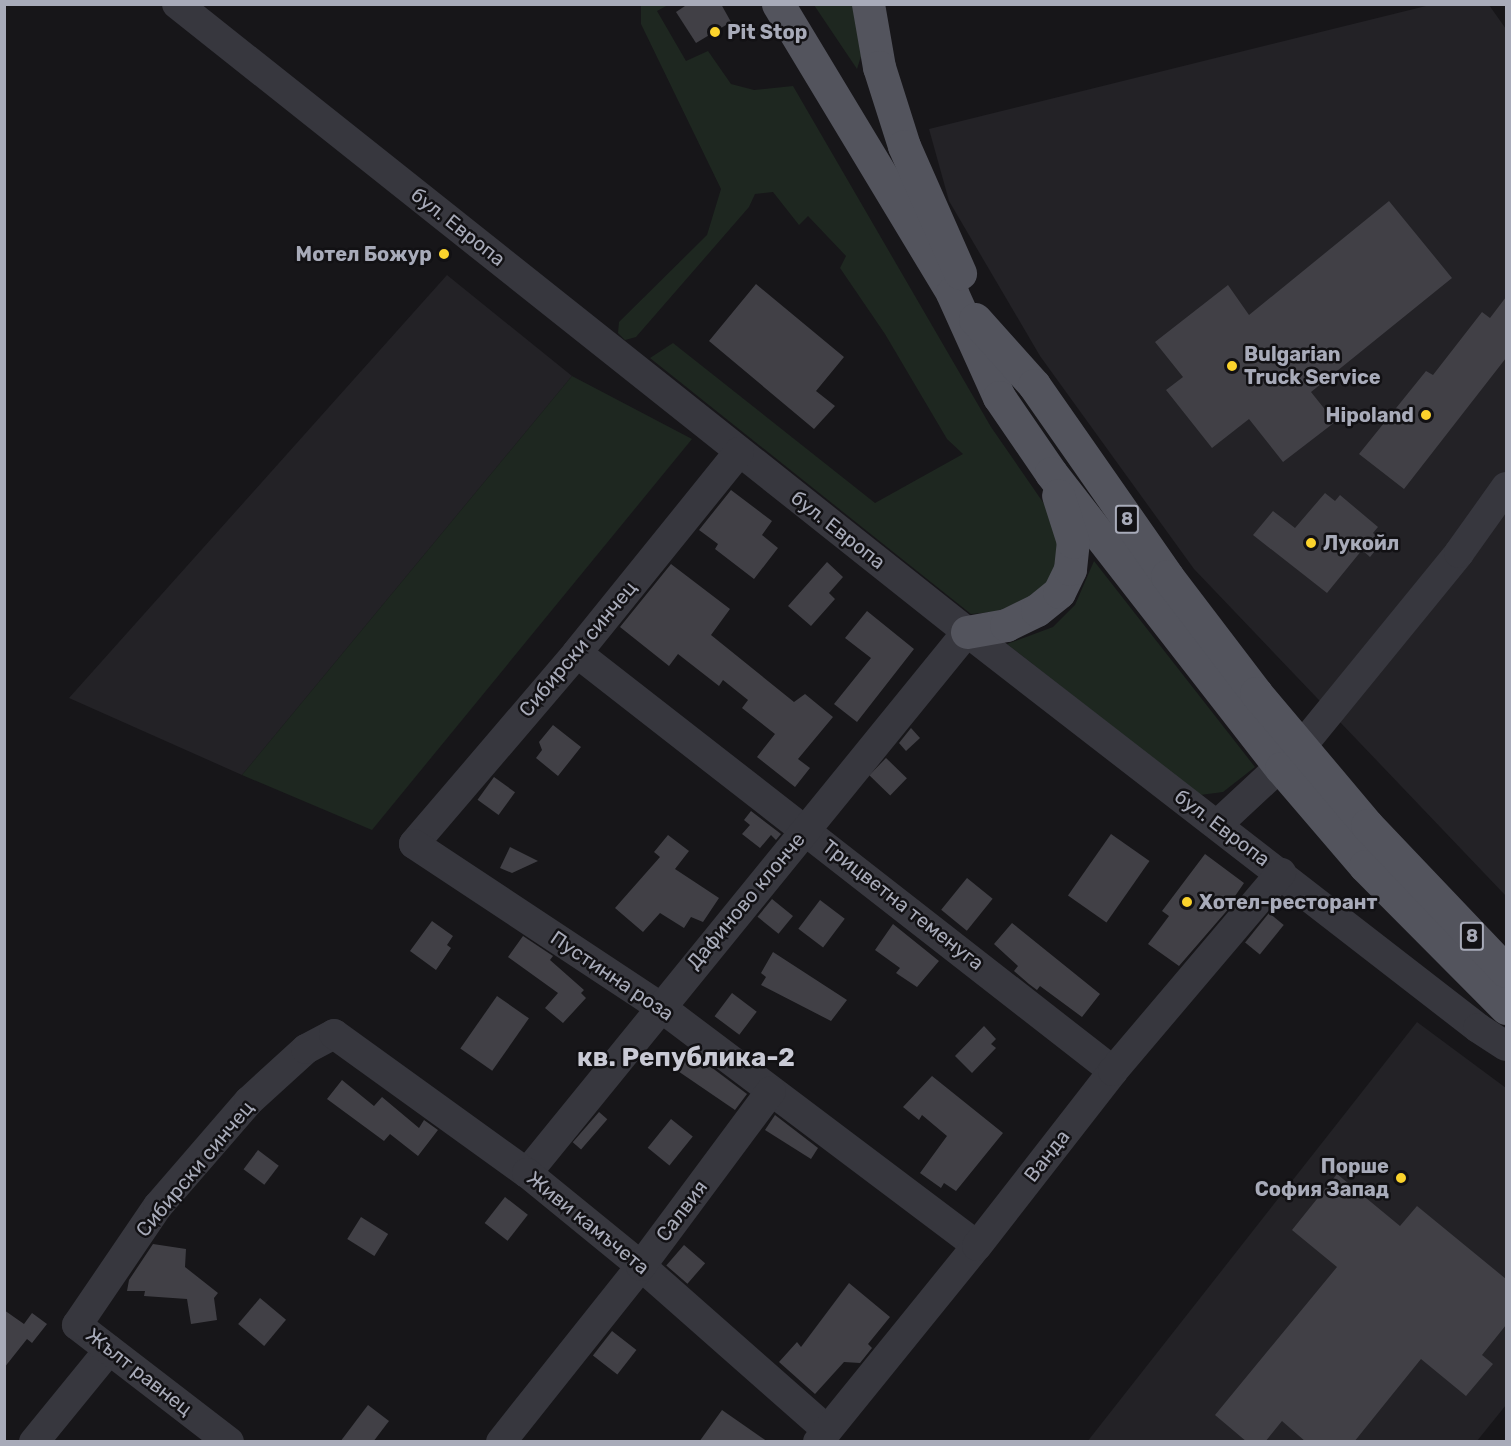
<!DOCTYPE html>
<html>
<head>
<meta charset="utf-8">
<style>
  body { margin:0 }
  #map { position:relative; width:1511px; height:1446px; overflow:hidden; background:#171619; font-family:Rubik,sans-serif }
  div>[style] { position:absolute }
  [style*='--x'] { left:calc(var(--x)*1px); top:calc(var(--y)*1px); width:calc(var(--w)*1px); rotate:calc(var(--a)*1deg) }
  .built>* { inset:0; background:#232226 }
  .green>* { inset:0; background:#1e2720 }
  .building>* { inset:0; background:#414046; transform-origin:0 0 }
  .minor>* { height:30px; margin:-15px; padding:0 15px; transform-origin:15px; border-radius:15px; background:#37373e }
  .major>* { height:33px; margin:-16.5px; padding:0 16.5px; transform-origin:16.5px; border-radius:16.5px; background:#53545d }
  .dots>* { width:16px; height:16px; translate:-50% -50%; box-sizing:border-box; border:3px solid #121114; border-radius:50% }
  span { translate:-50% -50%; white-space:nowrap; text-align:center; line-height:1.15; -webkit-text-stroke:5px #121114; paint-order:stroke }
  .shield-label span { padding:2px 4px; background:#121114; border:2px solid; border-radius:4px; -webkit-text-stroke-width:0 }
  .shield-label { font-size:18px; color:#a8abb9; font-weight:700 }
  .poi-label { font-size:20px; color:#a8abb9; font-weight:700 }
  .left { translate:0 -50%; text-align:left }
  .right { translate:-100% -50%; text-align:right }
  .street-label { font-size:20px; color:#a8abb9 }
  .district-label { font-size:26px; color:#c9cad5; font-weight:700 }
  .frame { position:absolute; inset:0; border:6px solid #a8abb9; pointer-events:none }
</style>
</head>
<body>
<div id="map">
  <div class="built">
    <div style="clip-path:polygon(1430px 5px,1489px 5px,1506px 29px,1506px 896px,1194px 569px,1040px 356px,949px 201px,929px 129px)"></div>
    <div style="clip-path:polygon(447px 275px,572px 376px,242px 775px,69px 698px)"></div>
    <div style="clip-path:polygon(1417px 1022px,1506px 1088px,1506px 1405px,1477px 1441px,1087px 1442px)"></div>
  </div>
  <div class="green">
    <div style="clip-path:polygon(641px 5px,668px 5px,657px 11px,686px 61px,708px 51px,731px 84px,754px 90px,793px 86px,991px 427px,1058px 524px,1060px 558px,1042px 591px,1014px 610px,971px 614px,650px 358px,673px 343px,875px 503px,963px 454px,947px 439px,885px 334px,840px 268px,846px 256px,808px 216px,799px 225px,773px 192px,755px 194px,749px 207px,636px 337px,625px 340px,618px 333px,619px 322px,707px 235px,721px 189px,641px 24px)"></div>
    <div style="clip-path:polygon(814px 5px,852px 5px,863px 50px,857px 69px)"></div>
    <div style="clip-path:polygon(572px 376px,692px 439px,372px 830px,242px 775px)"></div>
    <div style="clip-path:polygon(1094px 561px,1255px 767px,1223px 792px,1200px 795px,1007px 644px,1053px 627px,1075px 605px)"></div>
  </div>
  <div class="building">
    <div style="clip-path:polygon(688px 4px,721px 4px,731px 22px,696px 43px,676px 12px)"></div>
    <div style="clip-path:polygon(1389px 201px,1452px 278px,1311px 392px,1335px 422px,1283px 462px,1249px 419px,1212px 448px,1166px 390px,1183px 377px,1155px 342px,1228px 285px,1249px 315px)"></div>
    <div style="clip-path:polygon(756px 284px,844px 357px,816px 391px,835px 406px,814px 429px,709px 341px)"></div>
    <div style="clip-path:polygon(1506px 297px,1506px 358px,1404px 489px,1359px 454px,1426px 371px,1433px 375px,1482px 312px,1490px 318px)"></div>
    <div style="clip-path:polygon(731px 490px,772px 521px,762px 535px,778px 548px,754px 579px,715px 549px,718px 544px,699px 530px)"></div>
    <div style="clip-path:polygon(1325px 493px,1335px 501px,1340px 495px,1378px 527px,1373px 533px,1383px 541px,1370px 557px,1362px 550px,1327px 593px,1253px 535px,1273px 511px,1295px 528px)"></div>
    <div style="clip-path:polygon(827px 562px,843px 577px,829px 593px,835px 599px,811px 626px,788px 606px)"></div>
    <div style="clip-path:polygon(671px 564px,730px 609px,711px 635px,794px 702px,805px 694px,833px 717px,798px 759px,810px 768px,795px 787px,757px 757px,775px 734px,742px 708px,748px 700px,723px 680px,719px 686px,678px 654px,669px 666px,620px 627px)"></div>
    <div style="clip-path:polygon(867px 611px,914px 649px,857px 722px,834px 704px,871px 658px,845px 638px)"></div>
    <div style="clip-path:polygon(553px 725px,581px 747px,558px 776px,536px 758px,542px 750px,539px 742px)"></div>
    <div style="clip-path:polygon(911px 728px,920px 738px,906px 751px,899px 743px)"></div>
    <div style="left:886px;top:758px;width:29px;height:24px;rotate:44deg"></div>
    <div style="left:494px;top:777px;width:26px;height:28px;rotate:36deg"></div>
    <div style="clip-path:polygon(751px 811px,781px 834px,776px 840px,771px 835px,760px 848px,742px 834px,750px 825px,744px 820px)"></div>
    <div style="left:1111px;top:834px;width:47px;height:75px;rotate:35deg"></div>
    <div style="clip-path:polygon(668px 835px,689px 851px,675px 869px,719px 898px,703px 922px,691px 917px,684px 928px,660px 913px,643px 932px,615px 908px,660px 857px,654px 852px)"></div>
    <div style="clip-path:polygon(510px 847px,538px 861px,512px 873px,500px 868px)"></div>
    <div style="clip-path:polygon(1205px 854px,1244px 883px,1233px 899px,1237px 899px,1179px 966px,1148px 944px,1169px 916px,1162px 911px)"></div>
    <div style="left:967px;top:878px;width:33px;height:41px;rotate:39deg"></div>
    <div style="left:772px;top:899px;width:27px;height:23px;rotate:39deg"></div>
    <div style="left:820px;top:900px;width:31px;height:36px;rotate:37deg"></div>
    <div style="left:1269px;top:913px;width:19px;height:38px;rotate:39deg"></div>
    <div style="clip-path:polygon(432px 921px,453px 936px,447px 945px,451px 948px,436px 970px,410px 951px)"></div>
    <div style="clip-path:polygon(1012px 923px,1100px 994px,1082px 1017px,1040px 986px,1037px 990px,1029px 984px,1014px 971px,1018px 966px,994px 944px)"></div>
    <div style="clip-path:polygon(893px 924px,939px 961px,917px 987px,896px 973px,900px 968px,875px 950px)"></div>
    <div style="clip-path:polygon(523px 936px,553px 956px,550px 960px,584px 990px,581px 993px,586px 998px,563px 1023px,545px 1008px,558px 993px,508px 957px)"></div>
    <div style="clip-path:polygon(773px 952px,847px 1000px,831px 1021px,761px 985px,766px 977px,761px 973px)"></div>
    <div style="left:732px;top:993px;width:31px;height:29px;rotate:37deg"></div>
    <div style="left:497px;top:996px;width:39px;height:64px;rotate:35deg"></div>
    <div style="clip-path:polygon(984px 1026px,996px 1039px,991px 1044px,996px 1048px,972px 1073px,955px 1056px)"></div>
    <div style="clip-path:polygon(687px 1049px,747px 1094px,735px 1110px,672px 1067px)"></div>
    <div style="clip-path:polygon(932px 1076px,1003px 1133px,956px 1191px,944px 1183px,941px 1188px,920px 1173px,947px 1136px,922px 1115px,919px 1120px,903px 1107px)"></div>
    <div style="clip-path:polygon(342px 1080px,374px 1106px,382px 1097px,419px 1128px,424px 1120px,438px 1130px,418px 1156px,390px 1134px,384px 1141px,327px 1099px)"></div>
    <div style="left:599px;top:1112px;width:11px;height:40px;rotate:41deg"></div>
    <div style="clip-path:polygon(775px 1115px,818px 1148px,811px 1159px,765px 1130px)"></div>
    <div style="left:671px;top:1119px;width:28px;height:37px;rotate:39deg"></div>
    <div style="left:258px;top:1150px;width:26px;height:24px;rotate:37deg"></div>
    <div style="clip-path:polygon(1337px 1174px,1400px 1226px,1417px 1206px,1506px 1279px,1506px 1325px,1482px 1355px,1493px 1364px,1466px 1396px,1421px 1359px,1354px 1442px,1306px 1442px,1282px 1421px,1265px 1442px,1247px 1442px,1215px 1415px,1337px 1267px,1292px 1230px)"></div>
    <div style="left:505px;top:1197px;width:29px;height:33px;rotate:38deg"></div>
    <div style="left:361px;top:1217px;width:32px;height:26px;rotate:32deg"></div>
    <div style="clip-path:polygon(153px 1244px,186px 1249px,185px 1267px,218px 1293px,214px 1298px,217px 1320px,191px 1324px,187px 1299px,144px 1296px,145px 1291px,127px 1291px,129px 1280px)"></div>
    <div style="left:684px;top:1245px;width:28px;height:27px;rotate:41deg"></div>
    <div style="clip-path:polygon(849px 1283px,890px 1317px,868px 1344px,872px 1348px,860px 1363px,844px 1362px,815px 1394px,779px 1362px,797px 1342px,801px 1347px)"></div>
    <div style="left:260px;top:1298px;width:34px;height:34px;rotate:40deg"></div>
    <div style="clip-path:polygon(4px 1310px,24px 1324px,32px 1313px,47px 1324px,32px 1343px,27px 1339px,4px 1368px)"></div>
    <div style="left:612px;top:1331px;width:31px;height:31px;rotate:38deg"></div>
    <div style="clip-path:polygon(368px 1405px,389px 1421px,373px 1442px,340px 1442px)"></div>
    <div style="clip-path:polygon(722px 1410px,768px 1442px,699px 1442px)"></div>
  </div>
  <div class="minor">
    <div style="--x:177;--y:4;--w:1009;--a:38.48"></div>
    <div style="--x:967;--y:632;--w:646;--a:37.77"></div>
    <div style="--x:1478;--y:1028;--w:33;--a:33"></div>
    <div style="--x:739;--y:452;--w:258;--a:128.9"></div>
    <div style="--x:577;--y:653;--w:251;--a:130.5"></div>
    <div style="--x:414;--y:844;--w:294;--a:33.5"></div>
    <div style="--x:659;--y:1006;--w:398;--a:37"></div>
    <div style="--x:577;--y:653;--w:680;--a:37.95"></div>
    <div style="--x:1217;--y:825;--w:115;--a:-42.9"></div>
    <div style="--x:1301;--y:747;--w:250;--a:-50.8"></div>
    <div style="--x:1459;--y:553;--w:81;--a:-54.5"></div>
    <div style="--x:527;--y:1173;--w:697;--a:-50.88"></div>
    <div style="--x:34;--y:1442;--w:119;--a:-50.8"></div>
    <div style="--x:229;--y:1442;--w:192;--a:-142.4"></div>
    <div style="--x:77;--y:1325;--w:144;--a:-55.8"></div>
    <div style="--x:158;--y:1206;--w:139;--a:-49.1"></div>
    <div style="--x:249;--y:1101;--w:77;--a:-42.4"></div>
    <div style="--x:306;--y:1049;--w:32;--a:-28"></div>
    <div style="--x:334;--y:1034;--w:238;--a:35.8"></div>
    <div style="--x:527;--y:1173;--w:147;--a:39.2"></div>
    <div style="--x:641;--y:1266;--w:248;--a:41.4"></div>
    <div style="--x:501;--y:1442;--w:225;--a:-51.5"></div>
    <div style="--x:641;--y:1266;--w:218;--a:-53.4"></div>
    <div style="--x:818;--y:1442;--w:252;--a:-51"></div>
    <div style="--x:977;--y:1246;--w:222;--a:-52.1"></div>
    <div style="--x:1113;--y:1071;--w:260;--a:-49.7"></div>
  </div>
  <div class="major">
    <div style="--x:778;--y:4;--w:337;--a:58.9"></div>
    <div style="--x:952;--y:293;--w:114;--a:65.7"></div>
    <div style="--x:999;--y:397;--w:92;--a:55.6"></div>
    <div style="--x:1051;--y:473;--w:374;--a:52.1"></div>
    <div style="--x:1281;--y:768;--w:129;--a:49.4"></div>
    <div style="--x:1365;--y:866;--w:200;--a:45.2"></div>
    <div style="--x:868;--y:4;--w:64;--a:80.1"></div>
    <div style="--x:879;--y:67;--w:83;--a:72.4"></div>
    <div style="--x:904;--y:146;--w:139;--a:66.2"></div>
    <div style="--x:975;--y:319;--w:89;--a:48.2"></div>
    <div style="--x:1034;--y:385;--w:233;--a:55.1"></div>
    <div style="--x:1167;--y:576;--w:147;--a:52.7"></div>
    <div style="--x:1256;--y:693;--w:172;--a:49.9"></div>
    <div style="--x:1367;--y:825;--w:202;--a:46.4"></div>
    <div style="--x:967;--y:632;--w:40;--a:-10"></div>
    <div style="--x:1006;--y:625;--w:34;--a:-26"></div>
    <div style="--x:1037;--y:610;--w:28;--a:-39"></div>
    <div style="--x:1059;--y:592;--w:25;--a:-64"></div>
    <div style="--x:1070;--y:569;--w:27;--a:-84"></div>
    <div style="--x:1073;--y:542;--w:49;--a:-107.7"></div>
  </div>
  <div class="dots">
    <div style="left:715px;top:32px;background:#fbd32c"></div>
    <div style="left:444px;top:254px;background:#fbd32c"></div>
    <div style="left:1232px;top:366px;background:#fbd32c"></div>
    <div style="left:1426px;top:415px;background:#fbd32c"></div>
    <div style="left:1311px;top:543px;background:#fbd32c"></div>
    <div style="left:1187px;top:902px;background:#fbd32c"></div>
    <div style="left:1401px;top:1178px;background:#fbd32c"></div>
  </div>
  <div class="shield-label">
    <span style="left:1127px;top:519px">8</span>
    <span style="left:1472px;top:936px">8</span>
  </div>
  <div class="poi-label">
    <span class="left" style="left:727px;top:32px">Pit Stop</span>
    <span class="right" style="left:432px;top:254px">Мотел Божур</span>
    <span class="left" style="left:1244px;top:366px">Bulgarian<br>Truck Service</span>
    <span class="right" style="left:1414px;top:415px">Hipoland</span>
    <span class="left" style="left:1323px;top:543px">Лукойл</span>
    <span class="left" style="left:1199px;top:902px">Хотел-ресторант</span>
    <span class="right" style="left:1389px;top:1178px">Порше<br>София Запад</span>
  </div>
  <div class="street-label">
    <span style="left:458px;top:227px;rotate:38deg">бул. Европа</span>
    <span style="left:838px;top:530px;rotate:38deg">бул. Европа</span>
    <span style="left:578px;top:649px;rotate:-50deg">Сибирски синчец</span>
    <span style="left:1222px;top:828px;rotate:37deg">бул. Европа</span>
    <span style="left:746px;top:901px;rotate:-50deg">Дафиново клонче</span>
    <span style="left:903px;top:905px;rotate:38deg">Трицветна теменуга</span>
    <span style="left:612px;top:976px;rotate:34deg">Пустинна роза</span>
    <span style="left:1047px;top:1156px;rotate:-52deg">Ванда</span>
    <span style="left:195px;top:1169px;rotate:-50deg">Сибирски синчец</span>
    <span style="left:682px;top:1211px;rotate:-53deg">Салвия</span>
    <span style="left:588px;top:1223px;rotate:39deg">Живи камъчета</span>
    <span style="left:139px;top:1372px;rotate:38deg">Жълт равнец</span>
  </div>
  <div class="district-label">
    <span style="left:686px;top:1058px">кв. Република-2</span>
  </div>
  <div class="frame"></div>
</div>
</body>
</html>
